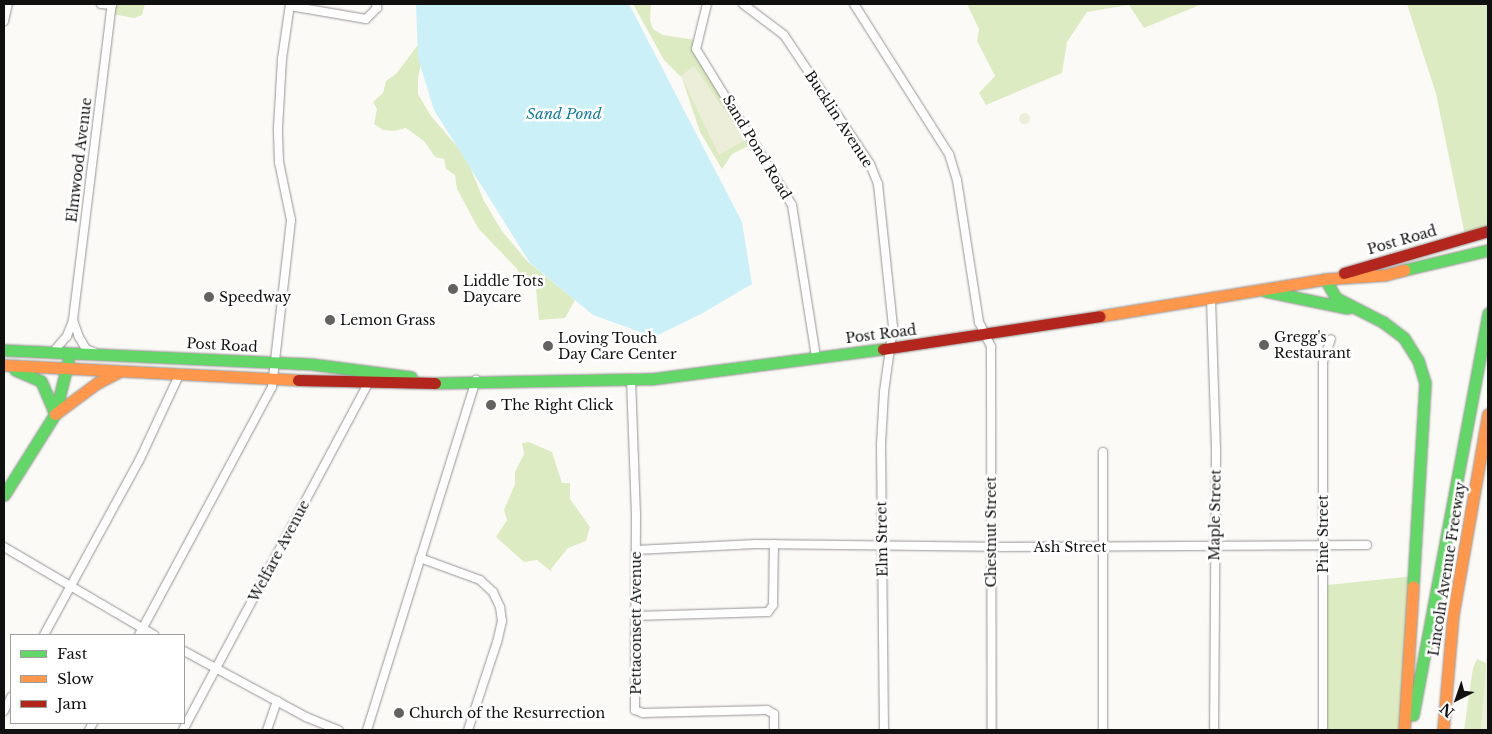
<!DOCTYPE html>
<html>
<head>
<meta charset="utf-8">
<style>
  body { margin:0 }
  #map { position:relative; width:1492px; height:734px; overflow:hidden; background:#fcfaf7; font-family:"Libre Baskerville",serif }
  div>[style] { position:absolute }
  [style*='--x'] { left:calc(var(--x)*1px); top:calc(var(--y)*1px); width:calc(var(--w)*1px); rotate:calc(var(--a)*1deg) }
  .forest>* { inset:0; background:#ddebc3 }
  .cemetery>* { inset:0; background:#eceeda }
  .round { border-radius:50% }
  .water>* { inset:0; background:#cbf0f8 }
  .roads { filter:drop-shadow(0 0 1px #969594) drop-shadow(0 0 1px #969594) }
  .street>* { height:8px; margin:-4px; padding:0 4px; transform-origin:4px; border-radius:4px; background:#fffefe }
  .fast>* { height:11px; margin:-5.5px; padding:0 5.5px; transform-origin:5.5px; border-radius:5.5px; background:#63d668 }
  .slow>* { height:11px; margin:-5.5px; padding:0 5.5px; transform-origin:5.5px; border-radius:5.5px; background:#ff974d }
  .jam>* { height:11px; margin:-5.5px; padding:0 5.5px; transform-origin:5.5px; border-radius:5.5px; background:#b3261e }
  .dots>* { width:14px; height:14px; translate:-50% -50%; box-sizing:border-box; border:2px solid #fff; border-radius:50% }
  span { translate:-50% -50%; white-space:nowrap; text-align:center; line-height:1.15; -webkit-text-stroke:5px #fff; paint-order:stroke }
  .street-label { font-size:14px; color:#101010 }
  .poi-label { font-size:14px; color:#101010 }
  .left { translate:0 -50%; text-align:left }
  .water-label { font-size:15px; color:#127da2; font-style:italic }
  .frame { position:absolute; inset:0; border:5px solid #101010; pointer-events:none }
  .legend { position:absolute; left:10px; top:634px; width:175px; height:90px; box-sizing:border-box; background:#fff; border:1px solid #9f9f9f; margin:0; padding:6px 9px; list-style:none; font-size:15px; color:#101010 }
  .legend li { display:flex; align-items:center; gap:10px; height:25px }
  .legend b { width:25px; border:1px solid #9f9f9f }
  .north { position:absolute; left:1432px; top:674px; width:50px; height:50px; -webkit-text-stroke:4px #fff; paint-order:stroke; rotate:221deg; font-size:14px; font-weight:700; line-height:20px; text-align:center; color:#101010 }
  .north::after { content:''; display:block; margin:auto; width:18px; height:22px; background:#101010; clip-path:polygon(50% 0,100% 100%,50% 72%,0 100%) }
</style>
</head>
<body>
<div id="map">
  <div class="forest">
    <div style="clip-path:polygon(111px 4px,145px 4px,142px 15px,134px 18px,112px 14px)"></div>
    <div style="clip-path:polygon(633px 4px,651px 4px,650px 20px,653px 29px,663px 35px,696px 40px,696px 50px,752px 144px,732px 154px,722px 169px,700px 132px,682px 78px,664px 60px)"></div>
    <div style="clip-path:polygon(967px 4px,1202px 4px,1144px 28px,1129px 5px,1087px 12px,1067px 42px,1062px 73px,986px 105px,979px 93px,995px 76px,977px 41px,979px 29px)"></div>
    <div style="clip-path:polygon(1407px 4px,1488px 4px,1488px 227px,1465px 235px,1436px 94px)"></div>
    <div style="clip-path:polygon(423px 38px,425px 44px,418px 78px,418px 94px,431px 116px,466px 157px,484px 201px,502px 231px,528px 262px,575px 300px,565px 318px,539px 320px,536px 289px,522px 280px,517px 269px,478px 228px,457px 189px,455px 175px,446px 169px,444px 159px,435px 157px,424px 141px,406px 128px,394px 131px,383px 130px,374px 124px,377px 109px,373px 102px,383px 93px,386px 81px,396px 74px)"></div>
    <div style="clip-path:polygon(529px 442px,552px 452px,562px 483px,570px 483px,570px 499px,590px 527px,586px 541px,568px 548px,551px 569px,552px 572px,537px 560px,524px 562px,496px 537px,507px 520px,504px 510px,515px 484px,515px 472px,524px 454px,522px 443px)"></div>
    <div style="clip-path:polygon(1414px 576px,1405px 730px,1327px 730px,1327px 585px)"></div>
    <div style="clip-path:polygon(1477px 659px,1488px 664px,1488px 730px,1464px 730px,1473px 668px)"></div>
  </div>
  <div class="cemetery">
    <div style="clip-path:polygon(694px 66px,745px 140px,719px 155px,681px 76px)"></div>
    <div class="round" style="left:1018.5px;top:112.5px;width:11px;height:11px"></div>
    <div style="clip-path:polygon(1488px 637px,1488px 730px,1481px 730px,1488px 639px)"></div>
  </div>
  <div class="water">
    <div style="clip-path:polygon(416px 4px,629px 4px,742px 222px,752px 284px,701px 314px,654px 337px,593px 315px,530px 263px,434px 110px,418px 58px)"></div>
  </div>
  <div class="roads">
    <div class="street">
      <div style="--x:101;--y:4;--w:11;--a:5"></div>
      <div style="--x:707;--y:4;--w:46;--a:103.7"></div>
      <div style="--x:696;--y:49;--w:183;--a:58.4"></div>
      <div style="--x:792;--y:205;--w:154;--a:81"></div>
      <div style="--x:743;--y:4;--w:51;--a:37.1"></div>
      <div style="--x:784;--y:35;--w:155;--a:56.3"></div>
      <div style="--x:870;--y:164;--w:22;--a:68"></div>
      <div style="--x:878;--y:184;--w:144;--a:84"></div>
      <div style="--x:893;--y:327;--w:66;--a:97.9"></div>
      <div style="--x:884;--y:392;--w:52;--a:93.3"></div>
      <div style="--x:881;--y:444;--w:286;--a:89.4"></div>
      <div style="--x:854;--y:4;--w:178;--a:57.7"></div>
      <div style="--x:949;--y:154;--w:27;--a:73"></div>
      <div style="--x:957;--y:180;--w:144;--a:81.2"></div>
      <div style="--x:979;--y:322;--w:28;--a:64"></div>
      <div style="--x:991;--y:347;--w:383;--a:89.9"></div>
      <div style="--x:290;--y:6;--w:77;--a:9.7"></div>
      <div style="--x:366;--y:19;--w:16;--a:-45"></div>
      <div style="--x:377;--y:8;--w:4;--a:-104"></div>
      <div style="--x:4;--y:21;--w:17;--a:-77"></div>
      <div style="--x:1211;--y:299;--w:154;--a:88.1"></div>
      <div style="--x:1216;--y:453;--w:277;--a:90.4"></div>
      <div style="--x:73;--y:320;--w:18;--a:71"></div>
      <div style="--x:79;--y:337;--w:14;--a:60"></div>
      <div style="--x:86;--y:349;--w:9;--a:21"></div>
      <div style="--x:53;--y:352;--w:21;--a:-49"></div>
      <div style="--x:67;--y:336;--w:17;--a:-69"></div>
      <div style="--x:73;--y:320;--w:318;--a:-83"></div>
      <div style="--x:631;--y:379;--w:134;--a:87.9"></div>
      <div style="--x:636;--y:513;--w:197;--a:90.3"></div>
      <div style="--x:635;--y:710;--w:9;--a:21"></div>
      <div style="--x:643;--y:713;--w:124;--a:-1.4"></div>
      <div style="--x:767;--y:710;--w:8;--a:30"></div>
      <div style="--x:774;--y:714;--w:16;--a:90"></div>
      <div style="--x:4;--y:547;--w:174;--a:30.4"></div>
      <div style="--x:636;--y:550;--w:120;--a:-2.9"></div>
      <div style="--x:756;--y:544;--w:235;--a:0.7"></div>
      <div style="--x:991;--y:547;--w:376;--a:-0.3"></div>
      <div style="--x:420;--y:558;--w:64;--a:20.1"></div>
      <div style="--x:480;--y:580;--w:18;--a:43"></div>
      <div style="--x:493;--y:592;--w:17;--a:65"></div>
      <div style="--x:500;--y:607;--w:14;--a:82"></div>
      <div style="--x:502;--y:621;--w:22;--a:103"></div>
      <div style="--x:497;--y:642;--w:93;--a:108.2"></div>
      <div style="--x:635;--y:616;--w:133;--a:-1.7"></div>
      <div style="--x:768;--y:612;--w:9;--a:-54"></div>
      <div style="--x:773;--y:605;--w:61;--a:-89.1"></div>
      <div style="--x:44;--y:635;--w:198;--a:-61.4"></div>
      <div style="--x:139;--y:461;--w:97;--a:-65"></div>
      <div style="--x:139;--y:635;--w:281;--a:-61.8"></div>
      <div style="--x:272;--y:387;--w:168;--a:-83.5"></div>
      <div style="--x:291;--y:220;--w:59;--a:-101.7"></div>
      <div style="--x:279;--y:162;--w:34;--a:-92"></div>
      <div style="--x:278;--y:128;--w:69;--a:-86.7"></div>
      <div style="--x:282;--y:59;--w:56;--a:-81.7"></div>
      <div style="--x:184;--y:651;--w:139;--a:28.4"></div>
      <div style="--x:306;--y:717;--w:35;--a:22"></div>
      <div style="--x:4;--y:711;--w:16;--a:-63"></div>
      <div style="--x:89;--y:730;--w:8;--a:-60"></div>
      <div style="--x:183;--y:730;--w:395;--a:-61.9"></div>
      <div style="--x:267;--y:730;--w:31;--a:-71"></div>
      <div style="--x:367;--y:730;--w:367;--a:-72.7"></div>
      <div style="--x:1103;--y:730;--w:278;--a:-90"></div>
      <div style="--x:1323;--y:730;--w:368;--a:-90"></div>
      <div style="--x:1323;--y:362;--w:24;--a:-71"></div>
    </div>
    <div class="fast">
      <div style="--x:1404;--y:270;--w:86;--a:-13.4"></div>
      <div style="--x:1325;--y:279;--w:22;--a:60"></div>
      <div style="--x:1336;--y:298;--w:53;--a:27.1"></div>
      <div style="--x:1383;--y:322;--w:26;--a:37"></div>
      <div style="--x:1404;--y:338;--w:26;--a:58"></div>
      <div style="--x:1418;--y:360;--w:24;--a:73"></div>
      <div style="--x:1425;--y:383;--w:203;--a:93.4"></div>
      <div style="--x:1265;--y:291;--w:84;--a:11.7"></div>
      <div style="--x:4;--y:350;--w:307;--a:2.6"></div>
      <div style="--x:311;--y:364;--w:101;--a:7.4"></div>
      <div style="--x:15;--y:370;--w:28;--a:23"></div>
      <div style="--x:41;--y:381;--w:36;--a:67"></div>
      <div style="--x:435;--y:383;--w:216;--a:-1.1"></div>
      <div style="--x:651;--y:379;--w:234;--a:-7.4"></div>
      <div style="--x:4;--y:495;--w:96;--a:-57.8"></div>
      <div style="--x:55;--y:414;--w:54;--a:-76"></div>
      <div style="--x:1413;--y:715;--w:409;--a:-79.4"></div>
    </div>
    <div class="slow">
      <div style="--x:1100;--y:316;--w:228;--a:-9.3"></div>
      <div style="--x:1325;--y:279;--w:60;--a:-3.8"></div>
      <div style="--x:1385;--y:275;--w:20;--a:-15"></div>
      <div style="--x:4;--y:365;--w:294;--a:2.9"></div>
      <div style="--x:55;--y:414;--w:52;--a:-36.4"></div>
      <div style="--x:97;--y:383;--w:25;--a:-27"></div>
      <div style="--x:1404;--y:730;--w:144;--a:-86.4"></div>
      <div style="--x:1443;--y:730;--w:116;--a:-85.1"></div>
      <div style="--x:1453;--y:614;--w:203;--a:-80.1"></div>
    </div>
    <div class="jam">
      <div style="--x:1344;--y:273;--w:150;--a:-16.3"></div>
      <div style="--x:883;--y:349;--w:219;--a:-8.6"></div>
      <div style="--x:298;--y:380;--w:137;--a:1.3"></div>
    </div>
  </div>
  <div class="dots">
    <div style="left:453px;top:289px;background:#636261"></div>
    <div style="left:209px;top:297px;background:#636261"></div>
    <div style="left:330px;top:320px;background:#636261"></div>
    <div style="left:1264px;top:345px;background:#636261"></div>
    <div style="left:548px;top:346px;background:#636261"></div>
    <div style="left:491px;top:405px;background:#636261"></div>
    <div style="left:399px;top:713px;background:#636261"></div>
  </div>
  <div class="street-label">
    <span style="left:839px;top:119px;rotate:57deg">Bucklin Avenue</span>
    <span style="left:757px;top:147px;rotate:59deg">Sand Pond Road</span>
    <span style="left:79px;top:160px;rotate:-83deg">Elmwood Avenue</span>
    <span style="left:1402px;top:240px;rotate:-16deg">Post Road</span>
    <span style="left:881px;top:334px;rotate:-7deg">Post Road</span>
    <span style="left:222px;top:345px;rotate:3deg">Post Road</span>
    <span style="left:1215px;top:515px;rotate:-89deg">Maple Street</span>
    <span style="left:991px;top:532px;rotate:-90deg">Chestnut Street</span>
    <span style="left:1323px;top:534px;rotate:-90deg">Pine Street</span>
    <span style="left:882px;top:539px;rotate:-91deg">Elm Street</span>
    <span style="left:1070px;top:547px">Ash Street</span>
    <span style="left:279px;top:551px;rotate:-62deg">Welfare Avenue</span>
    <span style="left:1447px;top:569px;rotate:-81deg">Lincoln Avenue Freeway</span>
    <span style="left:636px;top:623px;rotate:-90deg">Pettaconsett Avenue</span>
  </div>
  <div class="poi-label">
    <span class="left" style="left:463px;top:289px">Liddle Tots<br>Daycare</span>
    <span class="left" style="left:219px;top:297px">Speedway</span>
    <span class="left" style="left:340px;top:320px">Lemon Grass</span>
    <span class="left" style="left:1274px;top:345px">Gregg's<br>Restaurant</span>
    <span class="left" style="left:558px;top:346px">Loving Touch<br>Day Care Center</span>
    <span class="left" style="left:501px;top:405px">The Right Click</span>
    <span class="left" style="left:409px;top:713px">Church of the Resurrection</span>
  </div>
  <div class="water-label">
    <span style="left:564px;top:114px">Sand Pond</span>
  </div>
  <div class="frame"></div>
  <ul class="legend">
  <li><b style="height:6px;background:#63d668"></b>Fast</li>
  <li><b style="height:6px;background:#ff974d"></b>Slow</li>
  <li><b style="height:6px;background:#b3261e"></b>Jam</li>
  </ul>
  <div class="north">N</div>
</div>
</body>
</html>
